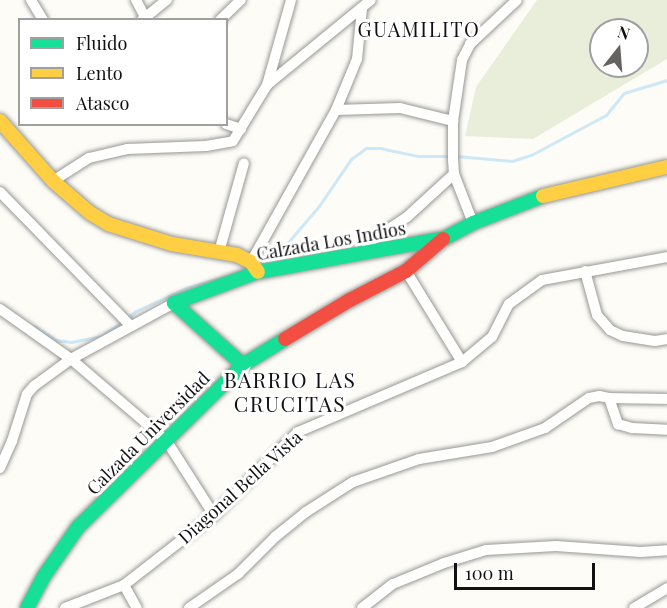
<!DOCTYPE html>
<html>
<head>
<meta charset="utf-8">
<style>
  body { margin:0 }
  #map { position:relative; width:667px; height:608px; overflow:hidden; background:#fdfcf7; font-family:"Playfair Display",serif }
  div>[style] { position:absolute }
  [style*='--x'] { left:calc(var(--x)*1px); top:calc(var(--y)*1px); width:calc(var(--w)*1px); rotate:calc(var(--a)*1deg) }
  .cemetery>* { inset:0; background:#e9eedb }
  .stream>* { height:3px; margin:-1.5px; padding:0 1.5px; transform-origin:1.5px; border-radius:1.5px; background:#cde8f7 }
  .roads { filter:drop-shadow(0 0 2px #979795) drop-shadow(0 0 2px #979795) }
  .street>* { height:10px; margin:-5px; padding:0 5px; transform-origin:5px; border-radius:5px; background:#fffffe }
  .fast>* { height:14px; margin:-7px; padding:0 7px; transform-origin:7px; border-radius:7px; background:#16e098 }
  .slow>* { height:14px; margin:-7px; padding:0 7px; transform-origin:7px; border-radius:7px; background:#ffcf43 }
  .jam>* { height:14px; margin:-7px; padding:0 7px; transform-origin:7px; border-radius:7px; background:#f24e42 }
  span { translate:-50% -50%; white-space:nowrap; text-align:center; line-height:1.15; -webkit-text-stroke:6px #fff; paint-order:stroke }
  .street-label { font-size:18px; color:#111 }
  .neighbourhood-label { font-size:20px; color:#111; letter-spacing:1.5px }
  .quarter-label { font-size:21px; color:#111; letter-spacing:1.5px }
  .legend { position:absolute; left:18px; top:18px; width:210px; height:108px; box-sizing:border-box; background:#fff; border:2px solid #a0a0a0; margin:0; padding:8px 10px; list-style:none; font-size:18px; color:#111 }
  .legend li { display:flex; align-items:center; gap:12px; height:30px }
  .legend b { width:30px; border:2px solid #a0a0a0 }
  .north { position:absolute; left:589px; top:18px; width:60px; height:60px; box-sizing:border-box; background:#fff; border:2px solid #a0a0a0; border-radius:50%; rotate:17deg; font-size:16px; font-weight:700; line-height:24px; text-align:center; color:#111 }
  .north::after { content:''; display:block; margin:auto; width:21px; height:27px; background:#646362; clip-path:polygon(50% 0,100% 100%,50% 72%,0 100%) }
  .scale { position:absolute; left:454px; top:563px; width:141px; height:27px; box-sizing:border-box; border:3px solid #111; border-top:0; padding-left:8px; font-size:18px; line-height:21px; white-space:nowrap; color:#111; -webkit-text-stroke:4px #fff; paint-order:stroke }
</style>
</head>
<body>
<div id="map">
  <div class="cemetery">
    <div style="clip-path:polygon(evenodd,537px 0,667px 0,667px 59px,533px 139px,465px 136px,476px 87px,537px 0,601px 30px,637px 30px,637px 66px,601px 66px,601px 30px)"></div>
  </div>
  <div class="stream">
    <div style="--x:261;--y:264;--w:20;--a:-30"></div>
    <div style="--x:278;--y:254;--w:63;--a:-49.5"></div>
    <div style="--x:319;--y:206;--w:57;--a:-55.8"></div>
    <div style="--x:351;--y:159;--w:19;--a:-36"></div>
    <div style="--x:366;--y:148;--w:14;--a:0"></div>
    <div style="--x:380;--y:148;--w:39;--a:12"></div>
    <div style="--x:418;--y:156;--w:38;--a:0"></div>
    <div style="--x:456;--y:156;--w:56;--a:5.1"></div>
    <div style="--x:512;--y:161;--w:20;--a:-18"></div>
    <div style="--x:531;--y:155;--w:85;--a:-28.1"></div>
    <div style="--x:606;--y:115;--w:28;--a:-51"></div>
    <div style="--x:624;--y:93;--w:45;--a:-16.8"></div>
    <div style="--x:128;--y:317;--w:10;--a:-37"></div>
    <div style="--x:136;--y:311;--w:55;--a:-24.7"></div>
    <div style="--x:186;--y:288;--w:42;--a:-16.7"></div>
    <div style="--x:34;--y:326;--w:26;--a:32"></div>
    <div style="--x:56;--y:340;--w:15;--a:8"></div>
    <div style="--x:71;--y:342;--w:31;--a:-11"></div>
    <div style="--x:101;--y:336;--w:27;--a:-34"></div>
  </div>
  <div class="roads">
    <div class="street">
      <div style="--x:31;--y:0;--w:23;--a:59"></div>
      <div style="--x:136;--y:0;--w:19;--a:62"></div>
      <div style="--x:142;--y:20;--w:32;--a:-39"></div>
      <div style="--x:220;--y:20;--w:29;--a:-44"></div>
      <div style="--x:267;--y:85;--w:88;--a:-74.2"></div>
      <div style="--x:336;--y:110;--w:64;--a:-1.8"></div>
      <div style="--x:400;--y:108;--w:55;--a:13.8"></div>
      <div style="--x:226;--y:124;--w:16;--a:18"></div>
      <div style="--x:53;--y:181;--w:43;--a:-32.6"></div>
      <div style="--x:89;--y:158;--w:39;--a:-13"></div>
      <div style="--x:127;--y:149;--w:79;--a:-2.2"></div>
      <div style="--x:206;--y:146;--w:27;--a:-10"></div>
      <div style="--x:233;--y:141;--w:66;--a:-58.7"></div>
      <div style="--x:267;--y:85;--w:134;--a:-39.3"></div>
      <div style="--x:0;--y:192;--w:186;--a:45.7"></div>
      <div style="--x:473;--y:223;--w:53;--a:-111.2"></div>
      <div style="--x:454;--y:174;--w:15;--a:-94"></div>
      <div style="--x:453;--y:159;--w:38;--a:-90"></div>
      <div style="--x:453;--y:121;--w:62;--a:-81.6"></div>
      <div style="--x:462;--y:60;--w:18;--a:-63"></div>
      <div style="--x:470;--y:44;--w:64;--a:-43.1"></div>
      <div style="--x:219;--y:252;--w:92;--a:-74.3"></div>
      <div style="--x:362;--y:255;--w:17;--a:-57"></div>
      <div style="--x:371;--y:241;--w:43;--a:-33.7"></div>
      <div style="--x:407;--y:217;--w:64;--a:-42.5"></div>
      <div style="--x:251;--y:262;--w:174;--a:-60.8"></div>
      <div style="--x:336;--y:110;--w:55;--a:-67.6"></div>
      <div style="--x:357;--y:59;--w:50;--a:-84.3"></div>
      <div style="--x:406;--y:271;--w:107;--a:58.4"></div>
      <div style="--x:585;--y:271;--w:46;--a:74.7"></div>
      <div style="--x:597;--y:315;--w:20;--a:49"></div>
      <div style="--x:610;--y:330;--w:14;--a:25"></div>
      <div style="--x:623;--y:336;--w:32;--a:9"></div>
      <div style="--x:655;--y:341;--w:12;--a:-9"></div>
      <div style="--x:0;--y:309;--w:87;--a:35.2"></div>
      <div style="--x:71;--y:359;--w:125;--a:40.5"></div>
      <div style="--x:166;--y:440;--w:89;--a:57.4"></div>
      <div style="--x:609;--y:398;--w:28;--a:71"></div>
      <div style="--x:618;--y:424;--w:15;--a:16"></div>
      <div style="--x:632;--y:428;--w:35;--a:3"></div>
      <div style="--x:0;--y:468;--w:30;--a:-66"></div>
      <div style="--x:12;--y:441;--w:49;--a:-72.3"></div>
      <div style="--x:27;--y:394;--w:11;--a:-49"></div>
      <div style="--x:34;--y:386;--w:46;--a:-36.1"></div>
      <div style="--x:71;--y:359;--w:117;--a:-28.5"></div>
      <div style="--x:124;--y:585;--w:26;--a:61"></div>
      <div style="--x:65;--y:608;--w:63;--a:-21.3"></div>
      <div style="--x:124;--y:585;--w:114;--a:-37.9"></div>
      <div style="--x:214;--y:515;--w:118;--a:-44.7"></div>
      <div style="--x:298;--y:432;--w:178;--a:-23.1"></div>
      <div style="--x:462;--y:362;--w:39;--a:-40"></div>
      <div style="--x:492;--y:337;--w:37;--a:-63"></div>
      <div style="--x:509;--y:304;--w:41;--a:-36"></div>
      <div style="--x:542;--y:280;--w:127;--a:-10.4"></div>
      <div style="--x:189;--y:608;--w:60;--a:-34.8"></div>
      <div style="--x:238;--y:574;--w:52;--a:-45"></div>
      <div style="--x:275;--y:537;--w:40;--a:-39"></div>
      <div style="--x:306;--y:512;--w:56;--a:-32.6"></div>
      <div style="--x:353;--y:482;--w:70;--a:-19.2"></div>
      <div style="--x:419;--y:459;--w:74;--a:-9.3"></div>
      <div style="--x:492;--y:447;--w:56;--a:-19.7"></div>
      <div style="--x:545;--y:428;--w:53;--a:-34.3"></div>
      <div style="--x:589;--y:398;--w:10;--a:-11"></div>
      <div style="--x:599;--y:396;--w:10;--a:11"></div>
      <div style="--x:609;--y:398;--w:58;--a:1"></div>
      <div style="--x:362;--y:608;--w:39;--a:-38"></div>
      <div style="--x:393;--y:584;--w:55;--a:-22.4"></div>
      <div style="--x:444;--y:563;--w:44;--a:-17.2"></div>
      <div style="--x:486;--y:550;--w:70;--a:-3.3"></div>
      <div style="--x:556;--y:546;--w:85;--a:4"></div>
      <div style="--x:641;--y:552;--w:26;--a:-4"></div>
      <div style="--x:634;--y:608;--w:39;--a:-31"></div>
    </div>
    <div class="fast">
      <div style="--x:243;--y:365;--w:93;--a:-138.1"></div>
      <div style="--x:174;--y:303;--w:90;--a:-20.3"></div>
      <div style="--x:258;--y:272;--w:190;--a:-10.3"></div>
      <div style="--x:445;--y:238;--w:32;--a:-28"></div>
      <div style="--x:473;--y:223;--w:75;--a:-21.1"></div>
      <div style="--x:27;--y:608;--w:36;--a:-62"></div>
      <div style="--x:44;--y:576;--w:60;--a:-55.2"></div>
      <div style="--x:78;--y:527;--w:231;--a:-44.5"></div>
      <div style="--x:243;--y:365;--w:49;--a:-31.8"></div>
    </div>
    <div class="slow">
      <div style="--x:0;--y:121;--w:80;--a:48.5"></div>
      <div style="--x:53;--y:181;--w:49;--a:40.9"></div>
      <div style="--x:90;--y:213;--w:21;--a:31"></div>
      <div style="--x:108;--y:224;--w:67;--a:17.4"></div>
      <div style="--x:172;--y:244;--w:66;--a:9.6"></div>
      <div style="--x:237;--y:255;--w:16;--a:27"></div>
      <div style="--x:251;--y:262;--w:12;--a:55"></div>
      <div style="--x:543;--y:196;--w:127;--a:-13.2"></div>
    </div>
    <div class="jam">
      <div style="--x:285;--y:339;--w:76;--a:-31"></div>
      <div style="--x:350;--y:300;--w:63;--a:-27.4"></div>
      <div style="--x:406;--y:271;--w:49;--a:-40.9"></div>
    </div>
  </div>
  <div class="street-label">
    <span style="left:331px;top:241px;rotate:-10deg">Calzada Los Indios</span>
    <span style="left:148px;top:433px;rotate:-45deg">Calzada Universidad</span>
    <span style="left:240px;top:487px;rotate:-42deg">Diagonal Bella Vista</span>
  </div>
  <div class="neighbourhood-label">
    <span style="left:419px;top:28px">GUAMILITO</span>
  </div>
  <div class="quarter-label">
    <span style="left:290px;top:391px">BARRIO LAS<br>CRUCITAS</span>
  </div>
  <ul class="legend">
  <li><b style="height:8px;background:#16e098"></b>Fluido</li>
  <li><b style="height:8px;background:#ffcf43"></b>Lento</li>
  <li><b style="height:8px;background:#f24e42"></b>Atasco</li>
  </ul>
  <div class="north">N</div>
  <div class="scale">100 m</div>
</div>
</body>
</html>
